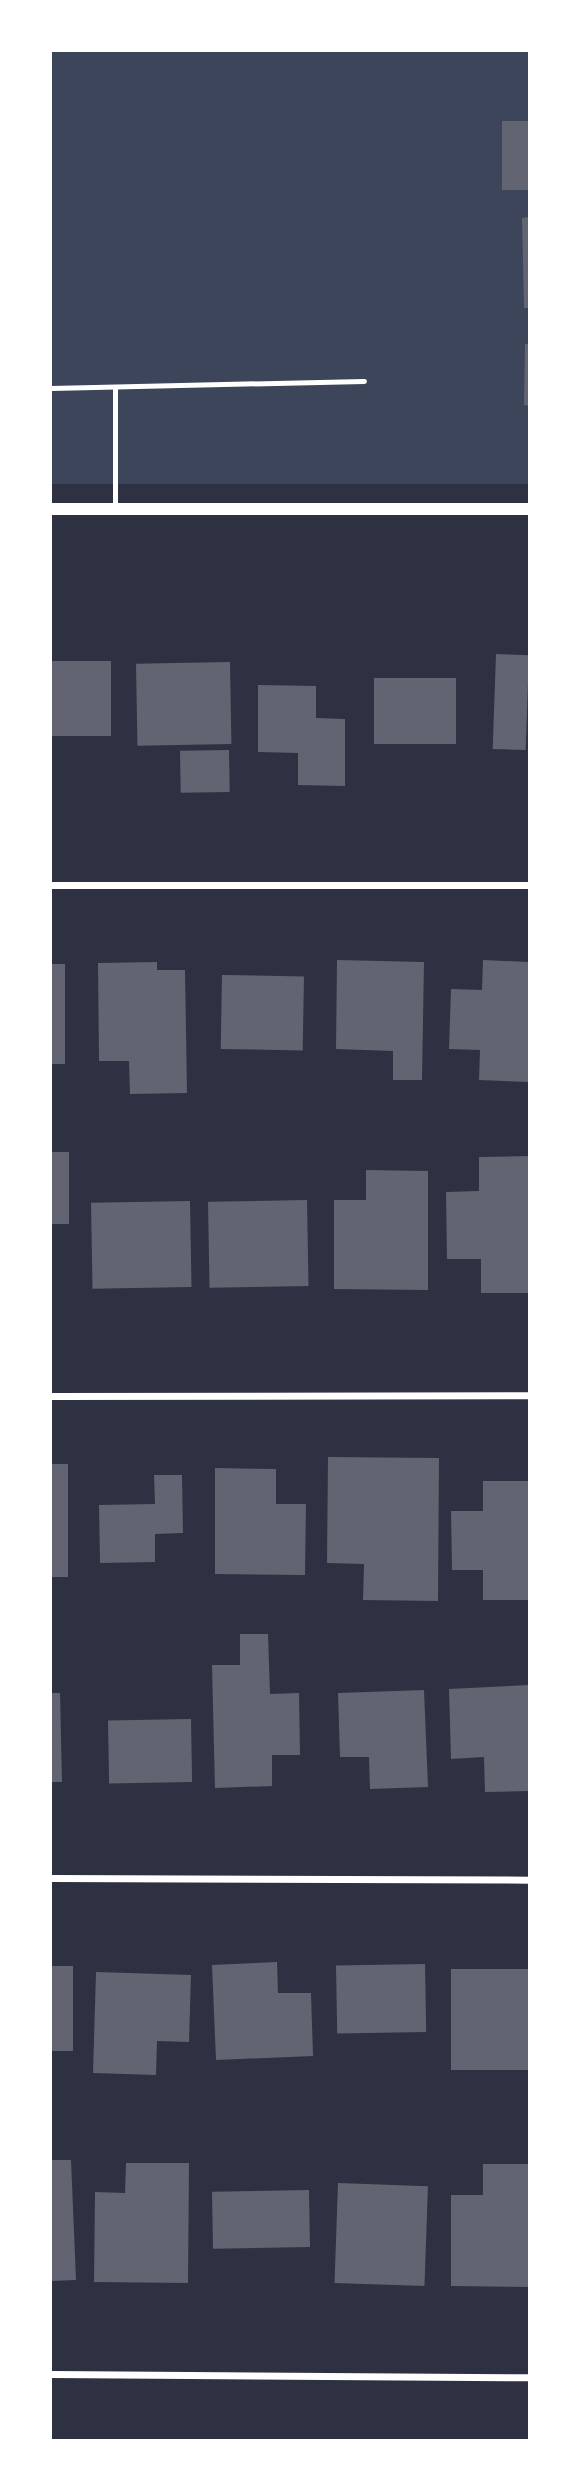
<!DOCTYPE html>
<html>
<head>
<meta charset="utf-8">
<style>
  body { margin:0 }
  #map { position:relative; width:580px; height:2491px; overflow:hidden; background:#2d3142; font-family:"IBM Plex Sans",sans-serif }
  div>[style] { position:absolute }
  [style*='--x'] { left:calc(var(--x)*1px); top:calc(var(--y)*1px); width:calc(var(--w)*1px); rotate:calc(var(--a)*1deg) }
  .green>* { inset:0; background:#3c4559; transform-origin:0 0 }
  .building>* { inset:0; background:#626471; transform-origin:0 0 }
  .service>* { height:5px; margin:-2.5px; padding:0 2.5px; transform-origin:2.5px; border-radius:2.5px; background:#fff }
  .minor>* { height:7px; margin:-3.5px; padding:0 3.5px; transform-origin:3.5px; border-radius:3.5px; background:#fff }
  .tertiary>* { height:12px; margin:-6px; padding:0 6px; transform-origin:6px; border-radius:6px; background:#fff }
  span { translate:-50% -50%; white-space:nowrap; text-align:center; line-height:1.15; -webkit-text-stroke:5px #fff; paint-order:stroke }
  .frame { position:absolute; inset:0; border:52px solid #fff; pointer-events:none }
</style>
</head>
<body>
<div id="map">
  <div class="green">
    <div style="left:51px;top:51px;width:478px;height:433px"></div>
  </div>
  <div class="building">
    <div style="left:529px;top:121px;width:69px;height:27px;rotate:90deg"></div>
    <div style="clip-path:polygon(529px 217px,529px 308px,524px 308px,522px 218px)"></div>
    <div style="clip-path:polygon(525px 344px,529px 344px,529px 406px,524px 405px)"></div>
    <div style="left:496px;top:654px;width:33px;height:95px;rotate:2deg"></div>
    <div style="left:51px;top:661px;width:60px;height:75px"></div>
    <div style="left:230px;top:662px;width:82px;height:94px;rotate:89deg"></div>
    <div style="left:374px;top:678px;width:82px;height:66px"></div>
    <div style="clip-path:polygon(258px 685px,316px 686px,316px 718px,345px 719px,345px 786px,298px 785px,298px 753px,258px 752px)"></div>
    <div style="left:229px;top:750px;width:42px;height:49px;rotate:89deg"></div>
    <div style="clip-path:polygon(337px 960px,424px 962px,422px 1080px,393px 1080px,393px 1051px,336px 1049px)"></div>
    <div style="clip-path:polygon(483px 960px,529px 962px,529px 1082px,479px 1080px,480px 1050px,449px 1049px,451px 989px,482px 990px)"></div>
    <div style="clip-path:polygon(157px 962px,157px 970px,185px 970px,187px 1093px,130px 1094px,129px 1061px,99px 1061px,98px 963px)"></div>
    <div style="left:51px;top:964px;width:14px;height:100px"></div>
    <div style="left:222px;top:975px;width:82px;height:74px;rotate:1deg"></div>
    <div style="left:51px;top:1152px;width:18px;height:72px"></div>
    <div style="clip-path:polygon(529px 1156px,529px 1293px,481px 1293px,481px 1259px,447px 1259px,446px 1192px,479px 1191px,479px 1157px)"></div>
    <div style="clip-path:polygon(366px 1170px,428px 1171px,428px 1290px,334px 1289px,334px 1200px,366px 1200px)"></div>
    <div style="left:307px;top:1200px;width:86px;height:99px;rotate:89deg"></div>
    <div style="left:190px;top:1201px;width:86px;height:99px;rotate:89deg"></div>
    <div style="clip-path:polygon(328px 1457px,439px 1458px,438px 1601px,363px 1600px,364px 1564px,327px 1563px)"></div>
    <div style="left:51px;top:1464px;width:17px;height:113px"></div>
    <div style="clip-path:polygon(215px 1468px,276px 1469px,276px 1504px,306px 1504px,305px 1575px,215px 1574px)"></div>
    <div style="clip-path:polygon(154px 1475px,182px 1475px,183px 1533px,155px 1534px,155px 1562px,100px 1563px,99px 1505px,155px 1504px)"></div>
    <div style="clip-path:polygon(483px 1481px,529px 1481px,529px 1600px,483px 1600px,483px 1570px,452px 1570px,451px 1511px,483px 1511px)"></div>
    <div style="clip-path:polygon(240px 1634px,268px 1634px,270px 1694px,299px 1693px,300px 1755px,272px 1755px,272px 1786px,215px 1788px,212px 1665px,240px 1665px)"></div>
    <div style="clip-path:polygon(529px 1685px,529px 1791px,485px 1792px,484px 1757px,451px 1759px,449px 1689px)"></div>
    <div style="clip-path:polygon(424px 1690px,428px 1787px,370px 1789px,369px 1757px,340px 1757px,338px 1693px)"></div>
    <div style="clip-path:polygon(51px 1693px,60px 1693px,62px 1782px,51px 1782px)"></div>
    <div style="left:191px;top:1719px;width:63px;height:83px;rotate:89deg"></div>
    <div style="clip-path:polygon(277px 1962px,278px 1993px,311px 1993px,313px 2056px,216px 2060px,212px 1965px)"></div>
    <div style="left:425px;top:1964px;width:68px;height:89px;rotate:89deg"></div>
    <div style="left:51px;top:1966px;width:22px;height:85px"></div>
    <div style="left:529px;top:1969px;width:101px;height:78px;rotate:90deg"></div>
    <div style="clip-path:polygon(96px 1972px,191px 1975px,189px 2042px,157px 2041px,156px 2075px,93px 2073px)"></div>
    <div style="clip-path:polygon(51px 2160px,71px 2160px,76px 2280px,51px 2281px)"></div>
    <div style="clip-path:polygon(126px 2163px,189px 2163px,188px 2283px,94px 2282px,95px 2192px,125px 2193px)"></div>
    <div style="clip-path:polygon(483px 2164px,529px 2164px,529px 2287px,451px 2286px,451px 2195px,483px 2195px)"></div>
    <div style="left:338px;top:2183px;width:90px;height:100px;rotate:2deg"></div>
    <div style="left:309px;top:2190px;width:57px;height:97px;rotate:89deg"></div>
  </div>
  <div class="service">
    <div style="--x:51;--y:388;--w:313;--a:-1.3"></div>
    <div style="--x:115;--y:388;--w:119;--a:90"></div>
  </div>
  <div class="minor">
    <div style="--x:51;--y:885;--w:478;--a:0"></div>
    <div style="--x:51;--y:1396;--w:478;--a:-0.1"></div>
    <div style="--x:51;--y:1878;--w:478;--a:0.2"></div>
    <div style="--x:51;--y:2374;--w:478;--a:0.4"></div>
  </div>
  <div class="tertiary">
    <div style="--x:51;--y:509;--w:478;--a:0"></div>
  </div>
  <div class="frame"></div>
</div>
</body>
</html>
